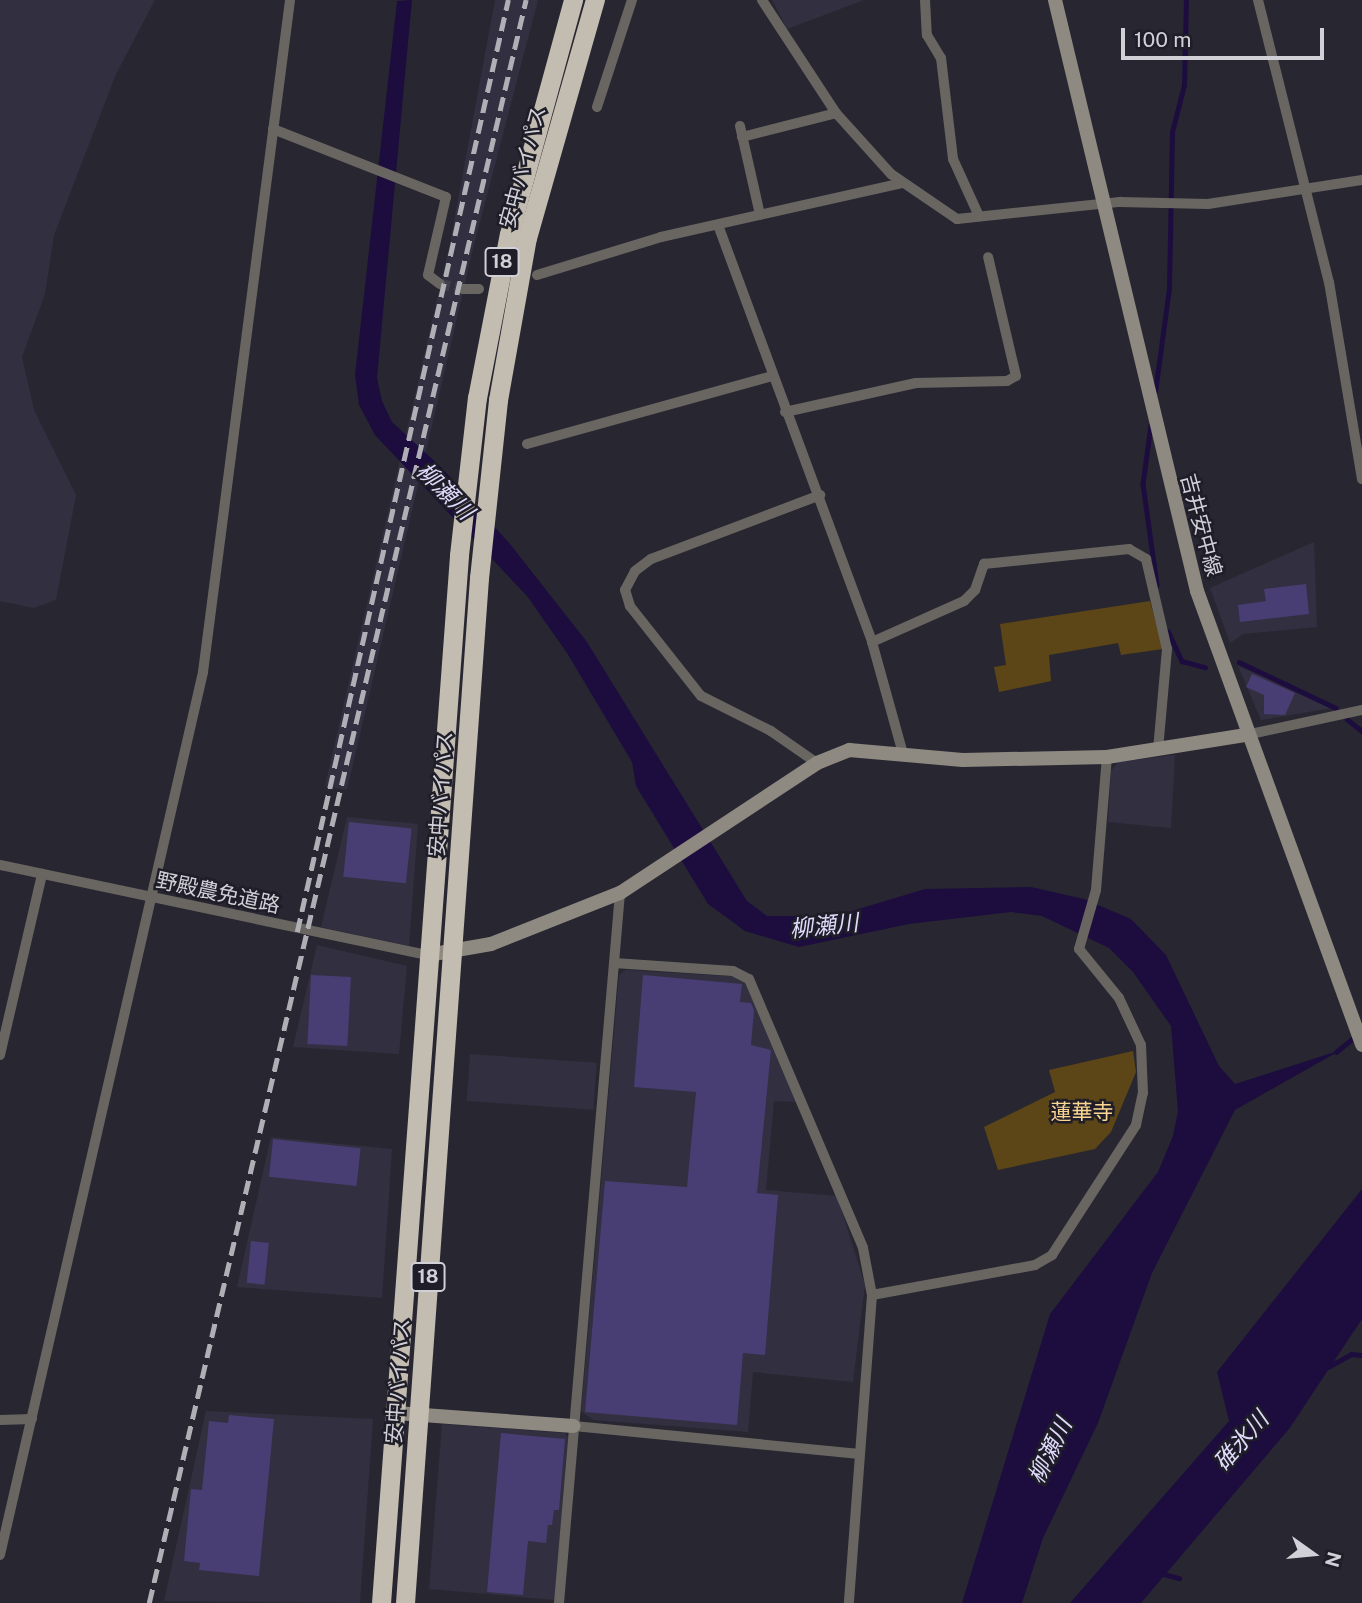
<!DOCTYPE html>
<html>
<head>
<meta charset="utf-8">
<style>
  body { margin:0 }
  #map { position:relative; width:1362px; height:1603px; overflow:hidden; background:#282731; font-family:"Public Sans","Noto Sans JP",sans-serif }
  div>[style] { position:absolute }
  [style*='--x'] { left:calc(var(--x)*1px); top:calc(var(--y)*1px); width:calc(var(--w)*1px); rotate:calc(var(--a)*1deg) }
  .built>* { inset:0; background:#322f40; transform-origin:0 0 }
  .green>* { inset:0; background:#5c4516 }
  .water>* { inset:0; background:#1c0d3e }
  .stream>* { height:4.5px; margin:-2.25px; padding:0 2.25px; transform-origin:2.25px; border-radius:2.25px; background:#1c0d3e }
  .building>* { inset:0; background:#493e73; transform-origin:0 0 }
  .street-tunnel>* { height:10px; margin-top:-5px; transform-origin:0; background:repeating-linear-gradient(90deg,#41404a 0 10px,transparent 0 15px) }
  .street>* { height:10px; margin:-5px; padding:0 5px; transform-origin:5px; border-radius:5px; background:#696661 }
  .secondary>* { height:14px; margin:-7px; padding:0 7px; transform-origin:7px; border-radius:7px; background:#8e8981 }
  .highway>* { height:19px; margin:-9.5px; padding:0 9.5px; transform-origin:9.5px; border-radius:9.5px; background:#c3bcb0 }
  .rail>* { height:4.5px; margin-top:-2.25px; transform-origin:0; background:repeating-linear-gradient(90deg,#b0afb6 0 14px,transparent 0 21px) }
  span { translate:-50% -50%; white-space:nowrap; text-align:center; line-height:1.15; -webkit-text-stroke:5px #1f1d27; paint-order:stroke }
  .shield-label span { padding:2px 5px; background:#1f1d27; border:2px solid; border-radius:5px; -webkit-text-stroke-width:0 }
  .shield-label { font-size:19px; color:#d1d0d7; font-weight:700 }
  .street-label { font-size:21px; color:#d1d0d7 }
  .park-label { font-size:21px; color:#fbd592 }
  .water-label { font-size:23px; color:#dedafc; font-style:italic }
  .north { position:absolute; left:1278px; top:1519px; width:70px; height:70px; -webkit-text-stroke:5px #1f1d27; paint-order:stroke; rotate:105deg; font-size:19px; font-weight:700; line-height:28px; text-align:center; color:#d1d0d7 }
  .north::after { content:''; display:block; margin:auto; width:24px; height:32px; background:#d1d0d7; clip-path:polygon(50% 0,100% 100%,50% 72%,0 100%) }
  .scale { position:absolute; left:1121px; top:28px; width:203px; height:32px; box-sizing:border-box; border:4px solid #d1d0d7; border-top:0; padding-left:9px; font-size:21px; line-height:24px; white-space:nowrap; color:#d1d0d7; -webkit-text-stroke:5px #1f1d27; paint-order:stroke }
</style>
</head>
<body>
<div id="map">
  <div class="built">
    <div style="clip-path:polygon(0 0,155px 0,116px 74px,54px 235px,45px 294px,22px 357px,34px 410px,76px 495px,56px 600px,34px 608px,0 601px)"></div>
    <div style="clip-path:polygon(495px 0,538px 0,473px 249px,347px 790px,325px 786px,450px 243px)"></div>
    <div style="clip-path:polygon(772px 0,864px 0,787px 29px)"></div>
    <div style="clip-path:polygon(1314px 542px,1317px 627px,1243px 634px,1230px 643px,1210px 588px)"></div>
    <div style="clip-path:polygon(1238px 666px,1315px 698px,1332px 708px,1261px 720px)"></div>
    <div style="clip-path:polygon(1175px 755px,1171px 828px,1108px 822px,1111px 771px,1118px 762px)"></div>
    <div style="clip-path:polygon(347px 817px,418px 824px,409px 946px,321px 927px)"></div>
    <div style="clip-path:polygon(317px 945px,407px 966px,399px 1054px,293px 1047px)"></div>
    <div style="clip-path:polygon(626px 970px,743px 977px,797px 1102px,774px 1101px,766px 1190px,837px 1196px,865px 1285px,853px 1382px,753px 1372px,748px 1432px,593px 1420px,581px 1411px,619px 975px)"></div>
    <div style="left:470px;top:1054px;width:127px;height:47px;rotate:4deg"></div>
    <div style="clip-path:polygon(271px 1137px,392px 1149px,382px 1298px,237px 1287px)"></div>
    <div style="clip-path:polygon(206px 1411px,373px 1419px,360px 1603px,164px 1601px)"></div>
    <div style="clip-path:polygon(442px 1424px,565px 1433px,568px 1438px,555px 1600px,429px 1589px)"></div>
  </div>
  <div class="green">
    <div style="clip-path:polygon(1150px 601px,1163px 649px,1121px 655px,1118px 643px,1049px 655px,1051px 681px,999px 692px,994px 667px,1006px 665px,1000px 624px)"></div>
    <div style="clip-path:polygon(1133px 1051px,1136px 1072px,1111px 1132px,1095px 1149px,998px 1170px,984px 1127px,1055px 1092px,1049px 1070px)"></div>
  </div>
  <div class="water">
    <div style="clip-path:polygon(412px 0,377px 378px,382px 401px,392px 422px,441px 467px,510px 544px,587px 642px,747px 901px,767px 916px,835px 916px,925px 889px,1031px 887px,1084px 899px,1131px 919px,1166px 955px,1219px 1066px,1235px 1084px,1341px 1050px,1235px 1110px,1152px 1273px,1098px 1423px,1043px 1538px,1022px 1603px,962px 1603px,1050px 1314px,1158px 1172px,1173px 1136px,1178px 1111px,1171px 1026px,1133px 972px,1109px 948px,1042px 916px,1011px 912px,909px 924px,799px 947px,745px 931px,708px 904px,636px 786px,632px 762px,567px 653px,527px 596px,375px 435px,359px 405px,355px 375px,397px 1px)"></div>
    <div style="clip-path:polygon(1362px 1189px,1362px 1319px,1289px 1429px,1141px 1603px,1070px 1603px,1229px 1421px,1217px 1372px)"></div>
  </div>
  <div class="stream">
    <div style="--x:1155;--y:392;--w:105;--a:-82.3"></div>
    <div style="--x:1169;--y:288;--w:156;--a:-88.9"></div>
    <div style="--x:1172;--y:132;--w:49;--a:-75.7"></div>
    <div style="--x:1184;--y:85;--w:85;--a:-88.7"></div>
    <div style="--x:1151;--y:425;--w:60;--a:97.7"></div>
    <div style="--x:1143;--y:484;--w:102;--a:82.1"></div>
    <div style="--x:1168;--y:631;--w:33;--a:65"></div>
    <div style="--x:1182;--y:661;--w:24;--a:15"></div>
    <div style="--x:1239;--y:662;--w:107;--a:25.4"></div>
    <div style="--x:1347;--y:719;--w:19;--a:39"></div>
    <div style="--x:1336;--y:1052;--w:26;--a:-39"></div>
    <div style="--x:1328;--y:1367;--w:26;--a:-29"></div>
    <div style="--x:1351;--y:1354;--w:11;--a:5"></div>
    <div style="--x:1160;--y:1573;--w:20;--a:15"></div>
  </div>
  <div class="building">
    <div style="clip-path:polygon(1306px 584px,1309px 614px,1240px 622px,1238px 605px,1266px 601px,1264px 589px)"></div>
    <div style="clip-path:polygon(1252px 674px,1295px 693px,1285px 715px,1264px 714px,1264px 695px,1246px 687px)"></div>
    <div style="left:349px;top:822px;width:63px;height:55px;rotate:6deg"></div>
    <div style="left:311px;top:975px;width:40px;height:69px;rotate:3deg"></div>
    <div style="clip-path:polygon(643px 975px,742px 984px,740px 1002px,751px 1003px,754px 1010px,751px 1045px,771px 1050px,757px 1193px,778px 1195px,765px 1355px,743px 1353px,737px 1425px,585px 1412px,605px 1181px,687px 1187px,696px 1092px,634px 1087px)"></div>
    <div style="left:273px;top:1139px;width:88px;height:38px;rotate:6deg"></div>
    <div style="left:251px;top:1241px;width:18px;height:42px;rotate:6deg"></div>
    <div style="clip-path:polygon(229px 1415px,274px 1419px,259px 1576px,199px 1570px,200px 1563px,184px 1561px,191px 1489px,202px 1490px,209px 1421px,228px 1423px)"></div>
    <div style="clip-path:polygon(501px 1433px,565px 1439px,559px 1510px,554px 1510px,552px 1525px,548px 1525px,546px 1543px,528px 1541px,523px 1595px,487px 1592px)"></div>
  </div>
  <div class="street-tunnel">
    <div style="--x:440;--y:284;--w:24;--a:12"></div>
  </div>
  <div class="street">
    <div style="--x:762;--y:0;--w:135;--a:56.8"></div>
    <div style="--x:836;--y:113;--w:82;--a:48"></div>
    <div style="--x:891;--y:174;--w:80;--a:34.3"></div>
    <div style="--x:957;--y:219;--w:164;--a:-6"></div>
    <div style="--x:1120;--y:202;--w:88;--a:1.3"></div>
    <div style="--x:1208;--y:204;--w:156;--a:-8.9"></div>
    <div style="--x:925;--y:0;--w:35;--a:87"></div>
    <div style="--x:927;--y:35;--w:27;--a:59"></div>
    <div style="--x:941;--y:58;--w:102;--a:83.2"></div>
    <div style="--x:953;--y:159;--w:63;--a:65.5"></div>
    <div style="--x:1258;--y:0;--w:291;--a:75.9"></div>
    <div style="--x:1329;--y:282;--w:200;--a:80.5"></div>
    <div style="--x:597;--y:107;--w:113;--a:-71.9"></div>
    <div style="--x:740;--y:126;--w:91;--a:77.3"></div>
    <div style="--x:273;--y:129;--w:186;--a:21.5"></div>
    <div style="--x:446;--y:197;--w:80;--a:103"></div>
    <div style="--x:428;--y:275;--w:15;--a:37"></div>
    <div style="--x:742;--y:137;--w:97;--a:-14.3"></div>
    <div style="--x:718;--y:225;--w:445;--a:69.7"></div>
    <div style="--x:872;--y:642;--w:116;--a:74.5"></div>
    <div style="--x:537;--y:275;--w:130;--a:-17"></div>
    <div style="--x:661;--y:237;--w:248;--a:-12.6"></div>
    <div style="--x:463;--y:289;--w:16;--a:0"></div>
    <div style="--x:785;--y:412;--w:134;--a:-12.5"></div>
    <div style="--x:916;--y:383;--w:91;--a:-1.3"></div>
    <div style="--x:1007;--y:381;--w:10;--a:-29"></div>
    <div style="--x:1016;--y:376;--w:122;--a:-103.2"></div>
    <div style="--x:527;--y:444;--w:254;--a:-15.5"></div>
    <div style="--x:872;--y:642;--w:101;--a:-24"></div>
    <div style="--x:964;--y:601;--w:16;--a:-45"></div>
    <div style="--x:975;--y:590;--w:28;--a:-71"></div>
    <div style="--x:984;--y:564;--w:146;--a:-5.9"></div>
    <div style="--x:1129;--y:549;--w:20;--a:30"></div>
    <div style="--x:1146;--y:559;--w:92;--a:76.9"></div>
    <div style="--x:1167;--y:649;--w:100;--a:95.1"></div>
    <div style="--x:1246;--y:735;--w:119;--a:-12.2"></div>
    <div style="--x:817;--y:763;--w:56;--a:-145.2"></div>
    <div style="--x:771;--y:731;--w:78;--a:-153.4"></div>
    <div style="--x:701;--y:696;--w:115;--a:-128.3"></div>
    <div style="--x:630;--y:606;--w:17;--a:-107"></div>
    <div style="--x:625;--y:590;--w:21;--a:-62"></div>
    <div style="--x:635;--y:571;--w:20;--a:-37"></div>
    <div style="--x:651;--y:559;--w:181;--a:-20.7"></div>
    <div style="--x:0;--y:865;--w:437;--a:11.9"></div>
    <div style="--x:614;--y:963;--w:119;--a:3.8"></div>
    <div style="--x:733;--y:971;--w:18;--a:27"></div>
    <div style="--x:749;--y:979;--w:292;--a:67"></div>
    <div style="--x:863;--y:1248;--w:48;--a:79.2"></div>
    <div style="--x:872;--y:1295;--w:309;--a:94.3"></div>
    <div style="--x:0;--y:1055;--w:186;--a:-76.9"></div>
    <div style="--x:872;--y:1295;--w:166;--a:-10.4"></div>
    <div style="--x:1035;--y:1265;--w:20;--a:-30"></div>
    <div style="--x:1052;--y:1255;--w:155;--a:-57.1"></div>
    <div style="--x:1136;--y:1125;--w:33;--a:-78"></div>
    <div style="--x:1143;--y:1093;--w:48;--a:-92.4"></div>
    <div style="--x:1141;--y:1045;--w:52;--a:-115.1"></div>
    <div style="--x:1119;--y:998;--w:63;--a:-129.2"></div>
    <div style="--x:1079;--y:949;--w:61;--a:-73.9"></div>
    <div style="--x:1096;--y:890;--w:133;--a:-85.3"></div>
    <div style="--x:0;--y:1420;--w:32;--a:-2"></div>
    <div style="--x:574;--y:1426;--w:287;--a:5.6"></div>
    <div style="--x:0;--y:1555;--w:906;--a:-77.05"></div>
    <div style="--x:203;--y:672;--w:678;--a:-82.62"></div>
    <div style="--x:559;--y:1603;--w:713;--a:-85.09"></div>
  </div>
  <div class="secondary">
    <div style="--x:1055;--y:0;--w:608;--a:76.49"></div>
    <div style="--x:1197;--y:591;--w:483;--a:70"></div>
    <div style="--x:428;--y:955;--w:64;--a:-9.9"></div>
    <div style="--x:491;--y:944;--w:139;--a:-21.6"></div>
    <div style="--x:620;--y:893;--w:236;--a:-33.4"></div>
    <div style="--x:817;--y:763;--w:35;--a:-22"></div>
    <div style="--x:849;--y:750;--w:114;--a:5"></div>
    <div style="--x:963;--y:760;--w:144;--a:-1.2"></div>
    <div style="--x:1107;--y:757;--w:141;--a:-9"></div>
    <div style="--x:396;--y:1413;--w:178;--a:4.2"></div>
  </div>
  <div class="highway">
    <div style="--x:381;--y:1603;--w:1051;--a:-85.74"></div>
    <div style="--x:459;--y:555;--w:158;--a:-83.5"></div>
    <div style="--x:477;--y:398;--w:167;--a:-79"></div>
    <div style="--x:509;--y:234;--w:243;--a:-74.7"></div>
    <div style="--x:405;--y:1603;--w:1028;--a:-85.87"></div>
    <div style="--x:479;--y:578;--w:179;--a:-83.9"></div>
    <div style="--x:498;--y:400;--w:165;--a:-79.9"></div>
    <div style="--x:527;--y:238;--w:248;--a:-74.1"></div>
  </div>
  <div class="rail">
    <div style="--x:297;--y:932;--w:956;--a:-77.24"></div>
    <div style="--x:149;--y:1603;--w:1647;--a:-76.77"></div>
  </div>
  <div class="shield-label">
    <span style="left:502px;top:262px">18</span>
    <span style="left:428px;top:1277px">18</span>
  </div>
  <div class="street-label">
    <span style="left:523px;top:167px;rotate:-75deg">安中バイパス</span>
    <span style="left:1201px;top:525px;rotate:75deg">吉井安中線</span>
    <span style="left:441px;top:794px;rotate:-86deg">安中バイパス</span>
    <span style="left:218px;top:893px;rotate:12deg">野殿農免道路</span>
    <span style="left:398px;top:1381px;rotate:-86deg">安中バイパス</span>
  </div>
  <div class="park-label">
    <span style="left:1082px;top:1112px">蓮華寺</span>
  </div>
  <div class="water-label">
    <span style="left:445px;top:491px;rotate:45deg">柳瀬川</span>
    <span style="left:824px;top:926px;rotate:-6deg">柳瀬川</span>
    <span style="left:1241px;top:1441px;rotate:-49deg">碓氷川</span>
    <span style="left:1050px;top:1451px;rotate:-64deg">柳瀬川</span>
  </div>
  <div class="north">N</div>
  <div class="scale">100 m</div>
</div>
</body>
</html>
